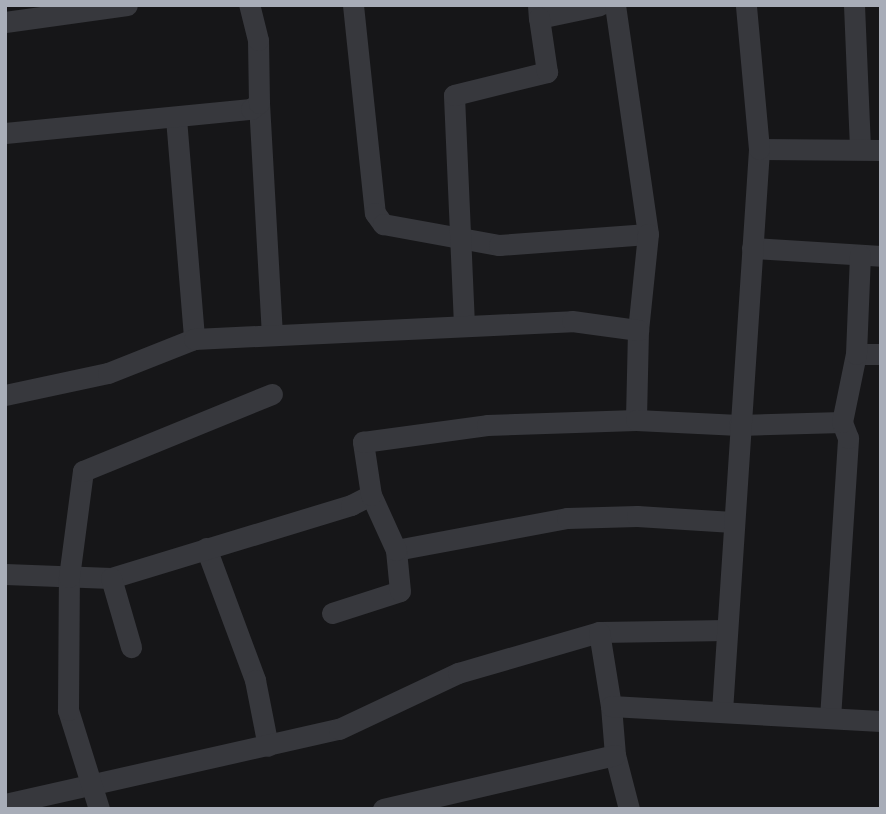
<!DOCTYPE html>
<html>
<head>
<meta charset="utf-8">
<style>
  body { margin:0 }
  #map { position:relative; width:886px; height:814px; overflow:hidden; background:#161618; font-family:"Roboto Condensed",sans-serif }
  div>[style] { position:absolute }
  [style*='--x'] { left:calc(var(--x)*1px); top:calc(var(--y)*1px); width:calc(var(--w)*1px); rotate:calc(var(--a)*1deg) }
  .minor>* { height:21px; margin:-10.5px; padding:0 10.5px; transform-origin:10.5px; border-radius:10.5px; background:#37383d }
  span { translate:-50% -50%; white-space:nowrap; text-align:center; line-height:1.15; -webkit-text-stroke:7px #111113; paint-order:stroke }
  .frame { position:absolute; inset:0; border:7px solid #a8adb8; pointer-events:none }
</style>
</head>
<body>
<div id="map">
  <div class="minor">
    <div style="--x:353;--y:5;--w:209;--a:84"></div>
    <div style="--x:375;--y:213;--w:14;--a:54"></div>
    <div style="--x:383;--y:224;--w:118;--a:10.3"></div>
    <div style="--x:499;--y:245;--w:149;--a:-4.2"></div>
    <div style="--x:538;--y:5;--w:13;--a:86"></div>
    <div style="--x:539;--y:18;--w:62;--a:-12"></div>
    <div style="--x:615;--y:5;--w:231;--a:81.8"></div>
    <div style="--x:648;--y:234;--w:97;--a:95.9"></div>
    <div style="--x:638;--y:330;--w:90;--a:91.3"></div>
    <div style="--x:854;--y:5;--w:143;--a:87.6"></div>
    <div style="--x:5;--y:22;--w:123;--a:-7.9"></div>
    <div style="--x:259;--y:103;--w:229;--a:86.8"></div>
    <div style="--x:176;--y:118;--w:222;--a:85.3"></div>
    <div style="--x:5;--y:133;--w:247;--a:-5.6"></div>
    <div style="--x:251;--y:109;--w:10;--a:-37"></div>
    <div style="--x:259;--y:103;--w:63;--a:-90.9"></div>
    <div style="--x:258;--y:40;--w:36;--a:-104"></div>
    <div style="--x:759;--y:149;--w:122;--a:0.5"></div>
    <div style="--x:752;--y:248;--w:129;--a:3.5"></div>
    <div style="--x:464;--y:325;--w:230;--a:-92.5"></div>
    <div style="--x:454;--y:95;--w:96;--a:-13.9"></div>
    <div style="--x:547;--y:72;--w:55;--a:-98.4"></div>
    <div style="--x:856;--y:354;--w:25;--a:0"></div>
    <div style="--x:5;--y:395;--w:105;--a:-12.1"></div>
    <div style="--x:108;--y:373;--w:92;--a:-21.6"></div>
    <div style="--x:194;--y:339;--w:378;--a:-2.7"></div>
    <div style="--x:572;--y:321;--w:67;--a:7.8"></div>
    <div style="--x:206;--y:548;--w:141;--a:69.6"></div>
    <div style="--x:255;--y:680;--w:67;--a:78.9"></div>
    <div style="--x:396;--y:550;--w:174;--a:-10.6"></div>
    <div style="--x:567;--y:518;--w:70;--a:-1.6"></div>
    <div style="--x:637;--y:516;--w:96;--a:3.6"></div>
    <div style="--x:5;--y:574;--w:106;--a:2.2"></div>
    <div style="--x:111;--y:578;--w:251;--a:-16.9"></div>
    <div style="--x:351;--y:505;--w:22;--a:-27"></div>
    <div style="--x:111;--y:578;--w:72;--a:73.8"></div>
    <div style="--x:332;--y:613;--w:71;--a:-17.9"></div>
    <div style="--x:400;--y:591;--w:41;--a:-95.6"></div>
    <div style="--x:396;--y:550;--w:60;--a:-114.4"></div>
    <div style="--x:371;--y:495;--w:54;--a:-98.6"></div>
    <div style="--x:363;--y:442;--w:125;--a:-7.8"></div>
    <div style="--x:487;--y:425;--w:149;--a:-1.9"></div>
    <div style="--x:636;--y:420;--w:103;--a:2.8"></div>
    <div style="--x:739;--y:425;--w:103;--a:-1.7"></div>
    <div style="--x:599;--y:632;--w:128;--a:-0.9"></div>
    <div style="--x:611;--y:706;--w:49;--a:85.3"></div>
    <div style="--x:615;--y:755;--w:56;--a:75.5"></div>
    <div style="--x:722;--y:711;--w:563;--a:-86.23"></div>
    <div style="--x:759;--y:149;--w:145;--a:-95.2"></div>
    <div style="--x:830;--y:718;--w:281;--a:-86.3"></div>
    <div style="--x:848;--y:438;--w:17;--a:-111"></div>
    <div style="--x:842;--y:422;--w:69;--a:-78.4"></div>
    <div style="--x:856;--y:354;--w:99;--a:-87.7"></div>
    <div style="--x:5;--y:804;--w:342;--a:-12.7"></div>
    <div style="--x:339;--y:729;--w:132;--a:-25.2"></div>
    <div style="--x:458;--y:673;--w:147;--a:-16.2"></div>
    <div style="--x:599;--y:632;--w:75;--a:80.8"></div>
    <div style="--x:611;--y:706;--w:270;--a:3.2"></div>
    <div style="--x:99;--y:809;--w:104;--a:-107.4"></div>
    <div style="--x:68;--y:710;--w:133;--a:-89.6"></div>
    <div style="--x:69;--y:577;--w:107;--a:-82.5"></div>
    <div style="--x:83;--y:471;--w:204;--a:-22.2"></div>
    <div style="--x:383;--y:809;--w:238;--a:-13.1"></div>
  </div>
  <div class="frame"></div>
</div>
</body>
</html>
